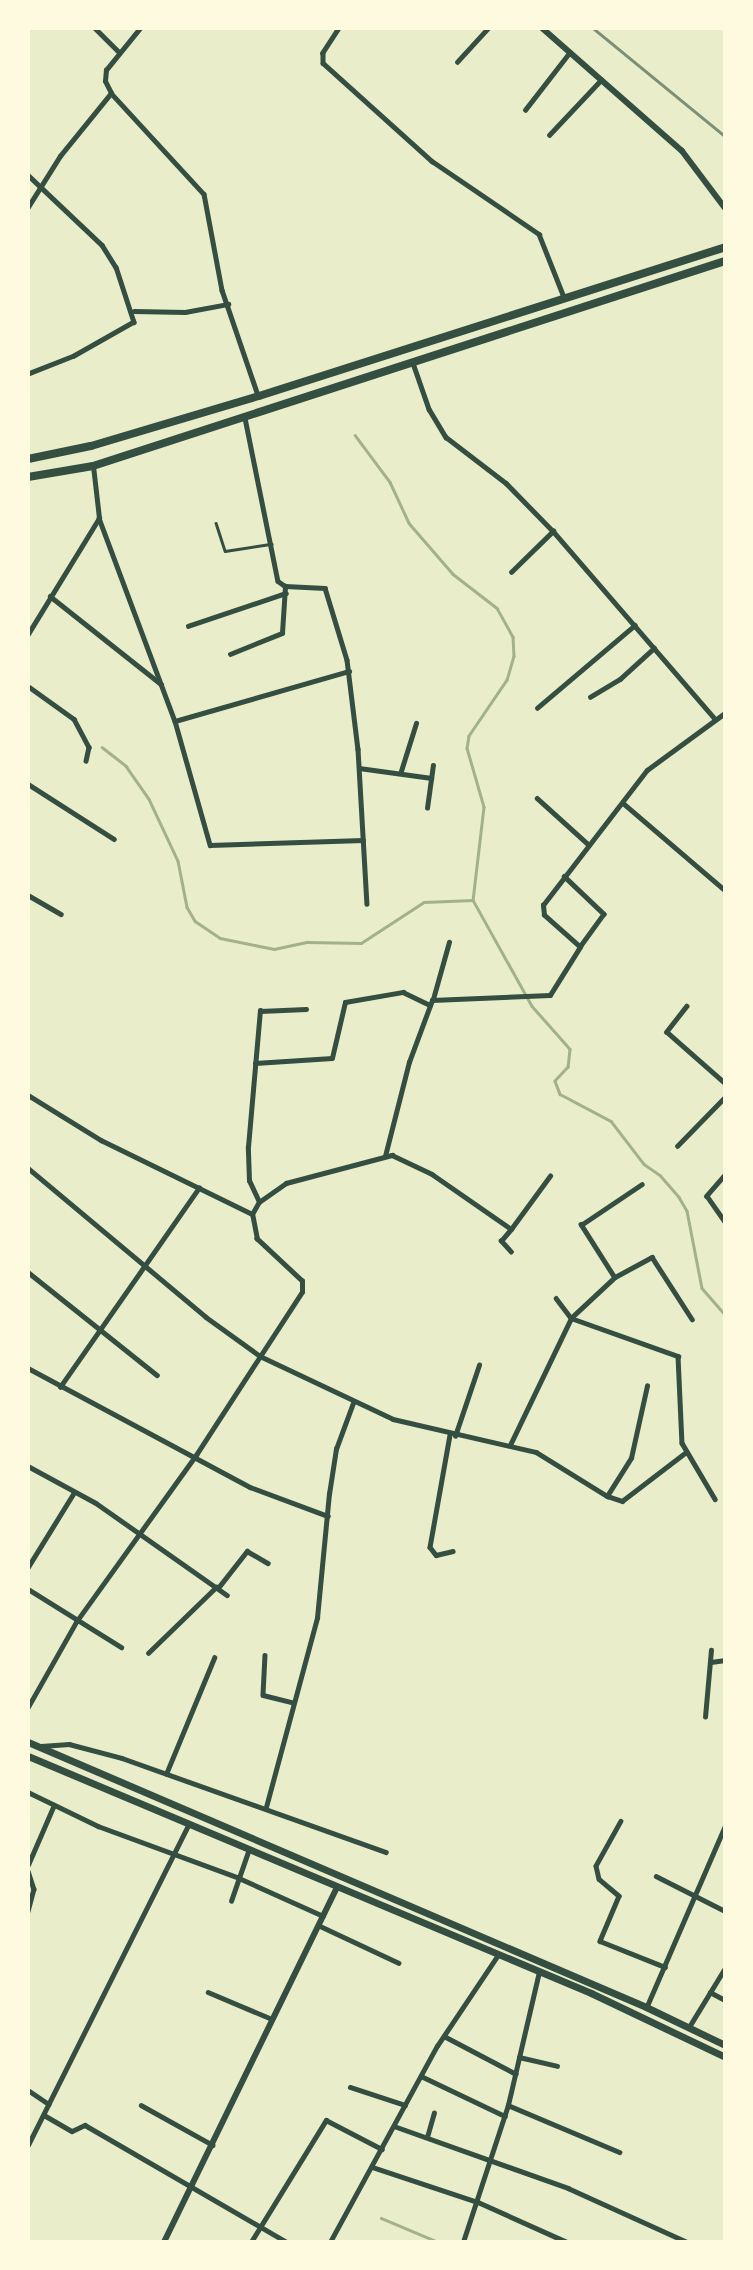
<!DOCTYPE html>
<html>
<head>
<meta charset="utf-8">
<style>
  body { margin:0 }
  #map { position:relative; width:753px; height:2270px; overflow:hidden; background:#e9edc9; font-family:"Exo 2",sans-serif }
  div>[style] { position:absolute }
  [style*='--x'] { left:calc(var(--x)*1px); top:calc(var(--y)*1px); width:calc(var(--w)*1px); rotate:calc(var(--a)*1deg) }
  .stream>* { height:2.5px; margin:-1.25px; padding:0 1.25px; transform-origin:1.25px; border-radius:1.25px; background:#a3b18a }
  .service>* { height:2.5px; margin:-1.25px; padding:0 1.25px; transform-origin:1.25px; border-radius:1.25px; background:#344e41 }
  .minor>* { height:4.5px; margin:-2.25px; padding:0 2.25px; transform-origin:2.25px; border-radius:2.25px; background:#344e41 }
  .tertiary>* { height:6px; margin:-3px; padding:0 3px; transform-origin:3px; border-radius:3px; background:#344e41 }
  .primary>* { height:7px; margin:-3.5px; padding:0 3.5px; transform-origin:3.5px; border-radius:3.5px; background:#344e41 }
  .trunk>* { height:8px; margin:-4px; padding:0 4px; transform-origin:4px; border-radius:4px; background:#344e41 }
  .rail>* { height:2.5px; margin:-1.25px; padding:0 1.25px; transform-origin:1.25px; border-radius:1.25px; background:#7c8e77 }
  span { translate:-50% -50%; white-space:nowrap; text-align:center; line-height:1.15; -webkit-text-stroke:7px #fefae0; paint-order:stroke }
  .frame { position:absolute; inset:0; border:30px solid #fefae0; pointer-events:none }
</style>
</head>
<body>
<div id="map">
  <div class="stream">
    <div style="--x:355;--y:435;--w:59;--a:53.3"></div>
    <div style="--x:390;--y:482;--w:45;--a:65.1"></div>
    <div style="--x:409;--y:523;--w:67;--a:49.2"></div>
    <div style="--x:453;--y:574;--w:56;--a:37.7"></div>
    <div style="--x:497;--y:608;--w:33;--a:61"></div>
    <div style="--x:513;--y:637;--w:19;--a:87"></div>
    <div style="--x:514;--y:656;--w:25;--a:106"></div>
    <div style="--x:507;--y:680;--w:68;--a:124.2"></div>
    <div style="--x:469;--y:736;--w:12;--a:99"></div>
    <div style="--x:467;--y:748;--w:61;--a:73.9"></div>
    <div style="--x:484;--y:807;--w:94;--a:96.7"></div>
    <div style="--x:102;--y:747;--w:31;--a:38"></div>
    <div style="--x:126;--y:766;--w:40;--a:55.1"></div>
    <div style="--x:149;--y:799;--w:68;--a:64.9"></div>
    <div style="--x:178;--y:861;--w:47;--a:78.9"></div>
    <div style="--x:187;--y:907;--w:16;--a:60"></div>
    <div style="--x:195;--y:921;--w:30;--a:34"></div>
    <div style="--x:220;--y:938;--w:55;--a:11.5"></div>
    <div style="--x:274;--y:949;--w:34;--a:-12"></div>
    <div style="--x:307;--y:942;--w:54;--a:1.1"></div>
    <div style="--x:361;--y:943;--w:75;--a:-33.1"></div>
    <div style="--x:424;--y:902;--w:49;--a:-2.3"></div>
    <div style="--x:473;--y:900;--w:121;--a:60.9"></div>
    <div style="--x:532;--y:1006;--w:57;--a:48.5"></div>
    <div style="--x:570;--y:1049;--w:18;--a:96"></div>
    <div style="--x:568;--y:1067;--w:19;--a:133"></div>
    <div style="--x:555;--y:1081;--w:14;--a:69"></div>
    <div style="--x:560;--y:1094;--w:58;--a:27.9"></div>
    <div style="--x:611;--y:1121;--w:54;--a:52.5"></div>
    <div style="--x:644;--y:1164;--w:19;--a:35"></div>
    <div style="--x:660;--y:1175;--w:29;--a:49"></div>
    <div style="--x:679;--y:1197;--w:16;--a:60"></div>
    <div style="--x:687;--y:1211;--w:78;--a:79"></div>
    <div style="--x:702;--y:1288;--w:35;--a:49"></div>
    <div style="--x:381;--y:2218;--w:62;--a:22.8"></div>
  </div>
  <div class="service">
    <div style="--x:216;--y:523;--w:29;--a:72"></div>
    <div style="--x:225;--y:551;--w:47;--a:-8.7"></div>
  </div>
  <div class="minor">
    <div style="--x:95;--y:28;--w:34;--a:45"></div>
    <div style="--x:339;--y:28;--w:30;--a:123"></div>
    <div style="--x:323;--y:53;--w:10;--a:90"></div>
    <div style="--x:323;--y:63;--w:147;--a:42"></div>
    <div style="--x:432;--y:161;--w:130;--a:34.3"></div>
    <div style="--x:539;--y:234;--w:68;--a:68.4"></div>
    <div style="--x:457;--y:62;--w:46;--a:-47.6"></div>
    <div style="--x:111;--y:93;--w:137;--a:47.4"></div>
    <div style="--x:204;--y:194;--w:98;--a:79.4"></div>
    <div style="--x:222;--y:290;--w:111;--a:71.1"></div>
    <div style="--x:525;--y:110;--w:73;--a:-52.2"></div>
    <div style="--x:549;--y:135;--w:76;--a:-46.6"></div>
    <div style="--x:28;--y:175;--w:102;--a:43.4"></div>
    <div style="--x:102;--y:245;--w:26;--a:58"></div>
    <div style="--x:116;--y:267;--w:58;--a:71.9"></div>
    <div style="--x:134;--y:322;--w:69;--a:150.5"></div>
    <div style="--x:74;--y:356;--w:49;--a:158.6"></div>
    <div style="--x:28;--y:207;--w:60;--a:-57.9"></div>
    <div style="--x:60;--y:156;--w:81;--a:-51"></div>
    <div style="--x:111;--y:93;--w:13;--a:-117"></div>
    <div style="--x:105;--y:81;--w:11;--a:-85"></div>
    <div style="--x:106;--y:70;--w:54;--a:-51"></div>
    <div style="--x:134;--y:311;--w:51;--a:1.1"></div>
    <div style="--x:185;--y:312;--w:44;--a:-10.5"></div>
    <div style="--x:413;--y:363;--w:49;--a:70.8"></div>
    <div style="--x:429;--y:409;--w:33;--a:59"></div>
    <div style="--x:446;--y:437;--w:76;--a:37.5"></div>
    <div style="--x:506;--y:483;--w:67;--a:45.6"></div>
    <div style="--x:553;--y:531;--w:248;--a:49.2"></div>
    <div style="--x:245;--y:418;--w:166;--a:78.6"></div>
    <div style="--x:278;--y:581;--w:9;--a:36"></div>
    <div style="--x:285;--y:586;--w:40;--a:2.9"></div>
    <div style="--x:325;--y:588;--w:75;--a:73"></div>
    <div style="--x:347;--y:660;--w:90;--a:83"></div>
    <div style="--x:358;--y:749;--w:155;--a:86.7"></div>
    <div style="--x:99;--y:518;--w:217;--a:69.5"></div>
    <div style="--x:175;--y:721;--w:129;--a:74.2"></div>
    <div style="--x:210;--y:845;--w:153;--a:-1.9"></div>
    <div style="--x:511;--y:572;--w:59;--a:-44.3"></div>
    <div style="--x:50;--y:596;--w:142;--a:38.4"></div>
    <div style="--x:188;--y:626;--w:103;--a:-18.6"></div>
    <div style="--x:28;--y:634;--w:136;--a:-58.5"></div>
    <div style="--x:99;--y:518;--w:52;--a:-96.6"></div>
    <div style="--x:230;--y:654;--w:56;--a:-22"></div>
    <div style="--x:282;--y:633;--w:47;--a:-86.3"></div>
    <div style="--x:28;--y:686;--w:57;--a:35.7"></div>
    <div style="--x:74;--y:719;--w:32;--a:62"></div>
    <div style="--x:89;--y:747;--w:14;--a:102"></div>
    <div style="--x:590;--y:697;--w:35;--a:-31"></div>
    <div style="--x:620;--y:679;--w:46;--a:-42.4"></div>
    <div style="--x:537;--y:708;--w:128;--a:-40.3"></div>
    <div style="--x:175;--y:721;--w:181;--a:-16"></div>
    <div style="--x:359;--y:768;--w:73;--a:7.9"></div>
    <div style="--x:401;--y:771;--w:50;--a:-72.6"></div>
    <div style="--x:28;--y:784;--w:102;--a:32.6"></div>
    <div style="--x:537;--y:798;--w:70;--a:42.1"></div>
    <div style="--x:623;--y:803;--w:134;--a:40.5"></div>
    <div style="--x:427;--y:808;--w:43;--a:-82.1"></div>
    <div style="--x:564;--y:876;--w:55;--a:43.5"></div>
    <div style="--x:604;--y:914;--w:41;--a:126"></div>
    <div style="--x:28;--y:895;--w:38;--a:30"></div>
    <div style="--x:433;--y:999;--w:59;--a:-74.3"></div>
    <div style="--x:687;--y:1006;--w:33;--a:128"></div>
    <div style="--x:667;--y:1032;--w:77;--a:41.3"></div>
    <div style="--x:255;--y:1063;--w:77;--a:-3.7"></div>
    <div style="--x:332;--y:1058;--w:57;--a:-76.9"></div>
    <div style="--x:345;--y:1002;--w:59;--a:-9.8"></div>
    <div style="--x:403;--y:992;--w:30;--a:26"></div>
    <div style="--x:28;--y:1095;--w:86;--a:31.7"></div>
    <div style="--x:101;--y:1140;--w:168;--a:26.1"></div>
    <div style="--x:677;--y:1146;--w:69;--a:-45.6"></div>
    <div style="--x:385;--y:1156;--w:97;--a:-75.7"></div>
    <div style="--x:409;--y:1062;--w:66;--a:-69.6"></div>
    <div style="--x:432;--y:1000;--w:118;--a:-2.4"></div>
    <div style="--x:550;--y:995;--w:57;--a:-58"></div>
    <div style="--x:580;--y:947;--w:48;--a:-138.4"></div>
    <div style="--x:544;--y:915;--w:10;--a:-96"></div>
    <div style="--x:543;--y:905;--w:170;--a:-52.4"></div>
    <div style="--x:647;--y:770;--w:97;--a:-36.2"></div>
    <div style="--x:28;--y:1168;--w:232;--a:39.9"></div>
    <div style="--x:206;--y:1317;--w:67;--a:35.8"></div>
    <div style="--x:260;--y:1356;--w:147;--a:25.3"></div>
    <div style="--x:393;--y:1419;--w:147;--a:13"></div>
    <div style="--x:536;--y:1452;--w:84;--a:31.8"></div>
    <div style="--x:607;--y:1496;--w:45;--a:-57.7"></div>
    <div style="--x:631;--y:1458;--w:74;--a:-77.5"></div>
    <div style="--x:725;--y:1175;--w:28;--a:131"></div>
    <div style="--x:707;--y:1196;--w:32;--a:55"></div>
    <div style="--x:259;--y:1202;--w:23;--a:-115"></div>
    <div style="--x:249;--y:1181;--w:34;--a:-92"></div>
    <div style="--x:248;--y:1147;--w:137;--a:-85"></div>
    <div style="--x:260;--y:1011;--w:46;--a:-2.5"></div>
    <div style="--x:511;--y:1252;--w:15;--a:-132"></div>
    <div style="--x:501;--y:1241;--w:16;--a:-50"></div>
    <div style="--x:28;--y:1272;--w:165;--a:38.6"></div>
    <div style="--x:614;--y:1277;--w:62;--a:-122.4"></div>
    <div style="--x:581;--y:1225;--w:73;--a:-33.9"></div>
    <div style="--x:556;--y:1298;--w:25;--a:53"></div>
    <div style="--x:571;--y:1318;--w:114;--a:19.6"></div>
    <div style="--x:678;--y:1356;--w:87;--a:87.4"></div>
    <div style="--x:682;--y:1443;--w:65;--a:59.5"></div>
    <div style="--x:28;--y:1368;--w:252;--a:28.2"></div>
    <div style="--x:250;--y:1487;--w:83;--a:20.4"></div>
    <div style="--x:60;--y:1387;--w:243;--a:-55.1"></div>
    <div style="--x:450;--y:1435;--w:114;--a:100.1"></div>
    <div style="--x:430;--y:1547;--w:10;--a:53"></div>
    <div style="--x:436;--y:1555;--w:17;--a:-13"></div>
    <div style="--x:455;--y:1436;--w:75;--a:-71.3"></div>
    <div style="--x:510;--y:1445;--w:141;--a:-64.3"></div>
    <div style="--x:571;--y:1318;--w:60;--a:-43"></div>
    <div style="--x:615;--y:1277;--w:42;--a:-28.4"></div>
    <div style="--x:652;--y:1257;--w:74;--a:57.2"></div>
    <div style="--x:28;--y:1466;--w:77;--a:28.6"></div>
    <div style="--x:96;--y:1503;--w:160;--a:35.1"></div>
    <div style="--x:607;--y:1496;--w:16;--a:18"></div>
    <div style="--x:622;--y:1501;--w:81;--a:-37.4"></div>
    <div style="--x:28;--y:1567;--w:86;--a:-58.3"></div>
    <div style="--x:218;--y:1588;--w:47;--a:-51.9"></div>
    <div style="--x:247;--y:1551;--w:24;--a:30"></div>
    <div style="--x:28;--y:1589;--w:110;--a:31.9"></div>
    <div style="--x:148;--y:1653;--w:95;--a:-44.1"></div>
    <div style="--x:265;--y:1655;--w:40;--a:92.9"></div>
    <div style="--x:263;--y:1695;--w:30;--a:14"></div>
    <div style="--x:711;--y:1662;--w:14;--a:-8"></div>
    <div style="--x:28;--y:1707;--w:98;--a:-60.5"></div>
    <div style="--x:76;--y:1622;--w:206;--a:-54.3"></div>
    <div style="--x:196;--y:1455;--w:194;--a:-57"></div>
    <div style="--x:302;--y:1292;--w:11;--a:-90"></div>
    <div style="--x:302;--y:1281;--w:62;--a:-137"></div>
    <div style="--x:257;--y:1239;--w:25;--a:-101"></div>
    <div style="--x:252;--y:1214;--w:14;--a:-60"></div>
    <div style="--x:259;--y:1202;--w:33;--a:-35"></div>
    <div style="--x:286;--y:1183;--w:110;--a:-14.8"></div>
    <div style="--x:392;--y:1155;--w:44;--a:25.4"></div>
    <div style="--x:432;--y:1174;--w:96;--a:34.8"></div>
    <div style="--x:511;--y:1229;--w:66;--a:-53.7"></div>
    <div style="--x:705;--y:1717;--w:67;--a:-84.9"></div>
    <div style="--x:41;--y:1746;--w:28;--a:-4"></div>
    <div style="--x:69;--y:1744;--w:55;--a:14.8"></div>
    <div style="--x:122;--y:1758;--w:280;--a:19.6"></div>
    <div style="--x:166;--y:1774;--w:126;--a:-67.5"></div>
    <div style="--x:28;--y:1792;--w:78;--a:25.9"></div>
    <div style="--x:98;--y:1826;--w:150;--a:20.2"></div>
    <div style="--x:239;--y:1878;--w:92;--a:24.3"></div>
    <div style="--x:266;--y:1807;--w:196;--a:-74.9"></div>
    <div style="--x:317;--y:1618;--w:125;--a:-84.5"></div>
    <div style="--x:329;--y:1494;--w:46;--a:-81.2"></div>
    <div style="--x:336;--y:1449;--w:49;--a:-69.7"></div>
    <div style="--x:621;--y:1821;--w:51;--a:119.1"></div>
    <div style="--x:596;--y:1866;--w:13;--a:77"></div>
    <div style="--x:599;--y:1879;--w:26;--a:40"></div>
    <div style="--x:619;--y:1896;--w:49;--a:112.9"></div>
    <div style="--x:600;--y:1941;--w:70;--a:21.8"></div>
    <div style="--x:28;--y:1865;--w:65;--a:-66.6"></div>
    <div style="--x:28;--y:1871;--w:19;--a:72"></div>
    <div style="--x:34;--y:1889;--w:23;--a:105"></div>
    <div style="--x:656;--y:1876;--w:77;--a:26.9"></div>
    <div style="--x:231;--y:1901;--w:55;--a:-70.9"></div>
    <div style="--x:318;--y:1925;--w:89;--a:25.1"></div>
    <div style="--x:208;--y:1992;--w:69;--a:22.9"></div>
    <div style="--x:710;--y:1992;--w:17;--a:28"></div>
    <div style="--x:647;--y:2006;--w:196;--a:-66.6"></div>
    <div style="--x:689;--y:2027;--w:69;--a:-58.6"></div>
    <div style="--x:444;--y:2036;--w:81;--a:27.8"></div>
    <div style="--x:519;--y:2057;--w:39;--a:13"></div>
    <div style="--x:421;--y:2076;--w:93;--a:25.5"></div>
    <div style="--x:350;--y:2087;--w:58;--a:18.1"></div>
    <div style="--x:28;--y:2090;--w:25;--a:34"></div>
    <div style="--x:141;--y:2105;--w:82;--a:29.1"></div>
    <div style="--x:508;--y:2105;--w:121;--a:22.9"></div>
    <div style="--x:44;--y:2115;--w:32;--a:30"></div>
    <div style="--x:72;--y:2131;--w:14;--a:-25"></div>
    <div style="--x:85;--y:2125;--w:233;--a:30.1"></div>
    <div style="--x:394;--y:2126;--w:185;--a:19.6"></div>
    <div style="--x:568;--y:2188;--w:131;--a:24.4"></div>
    <div style="--x:427;--y:2137;--w:25;--a:-74"></div>
    <div style="--x:28;--y:2145;--w:358;--a:-63.4"></div>
    <div style="--x:372;--y:2167;--w:112;--a:18.3"></div>
    <div style="--x:478;--y:2202;--w:98;--a:24.2"></div>
    <div style="--x:251;--y:2242;--w:143;--a:-58.4"></div>
    <div style="--x:326;--y:2120;--w:63;--a:27.4"></div>
    <div style="--x:330;--y:2242;--w:223;--a:-61.4"></div>
    <div style="--x:437;--y:2046;--w:110;--a:-56.2"></div>
    <div style="--x:463;--y:2242;--w:144;--a:-71.8"></div>
    <div style="--x:508;--y:2105;--w:137;--a:-76.9"></div>
  </div>
  <div class="tertiary">
    <div style="--x:542;--y:28;--w:186;--a:41.3"></div>
    <div style="--x:682;--y:151;--w:71;--a:53"></div>
    <div style="--x:164;--y:2242;--w:395;--a:-64"></div>
  </div>
  <div class="primary">
    <div style="--x:28;--y:1742;--w:672;--a:23.21"></div>
    <div style="--x:646;--y:2007;--w:88;--a:25.7"></div>
    <div style="--x:28;--y:1756;--w:611;--a:22.83"></div>
    <div style="--x:591;--y:1993;--w:148;--a:25.5"></div>
  </div>
  <div class="trunk">
    <div style="--x:28;--y:459;--w:64;--a:-11.7"></div>
    <div style="--x:91;--y:446;--w:175;--a:-16.6"></div>
    <div style="--x:259;--y:396;--w:489;--a:-17.7"></div>
    <div style="--x:28;--y:477;--w:66;--a:-9.6"></div>
    <div style="--x:93;--y:466;--w:664;--a:-17.97"></div>
  </div>
  <div class="rail">
    <div style="--x:593;--y:28;--w:171;--a:39.3"></div>
  </div>
  <div class="frame"></div>
</div>
</body>
</html>
